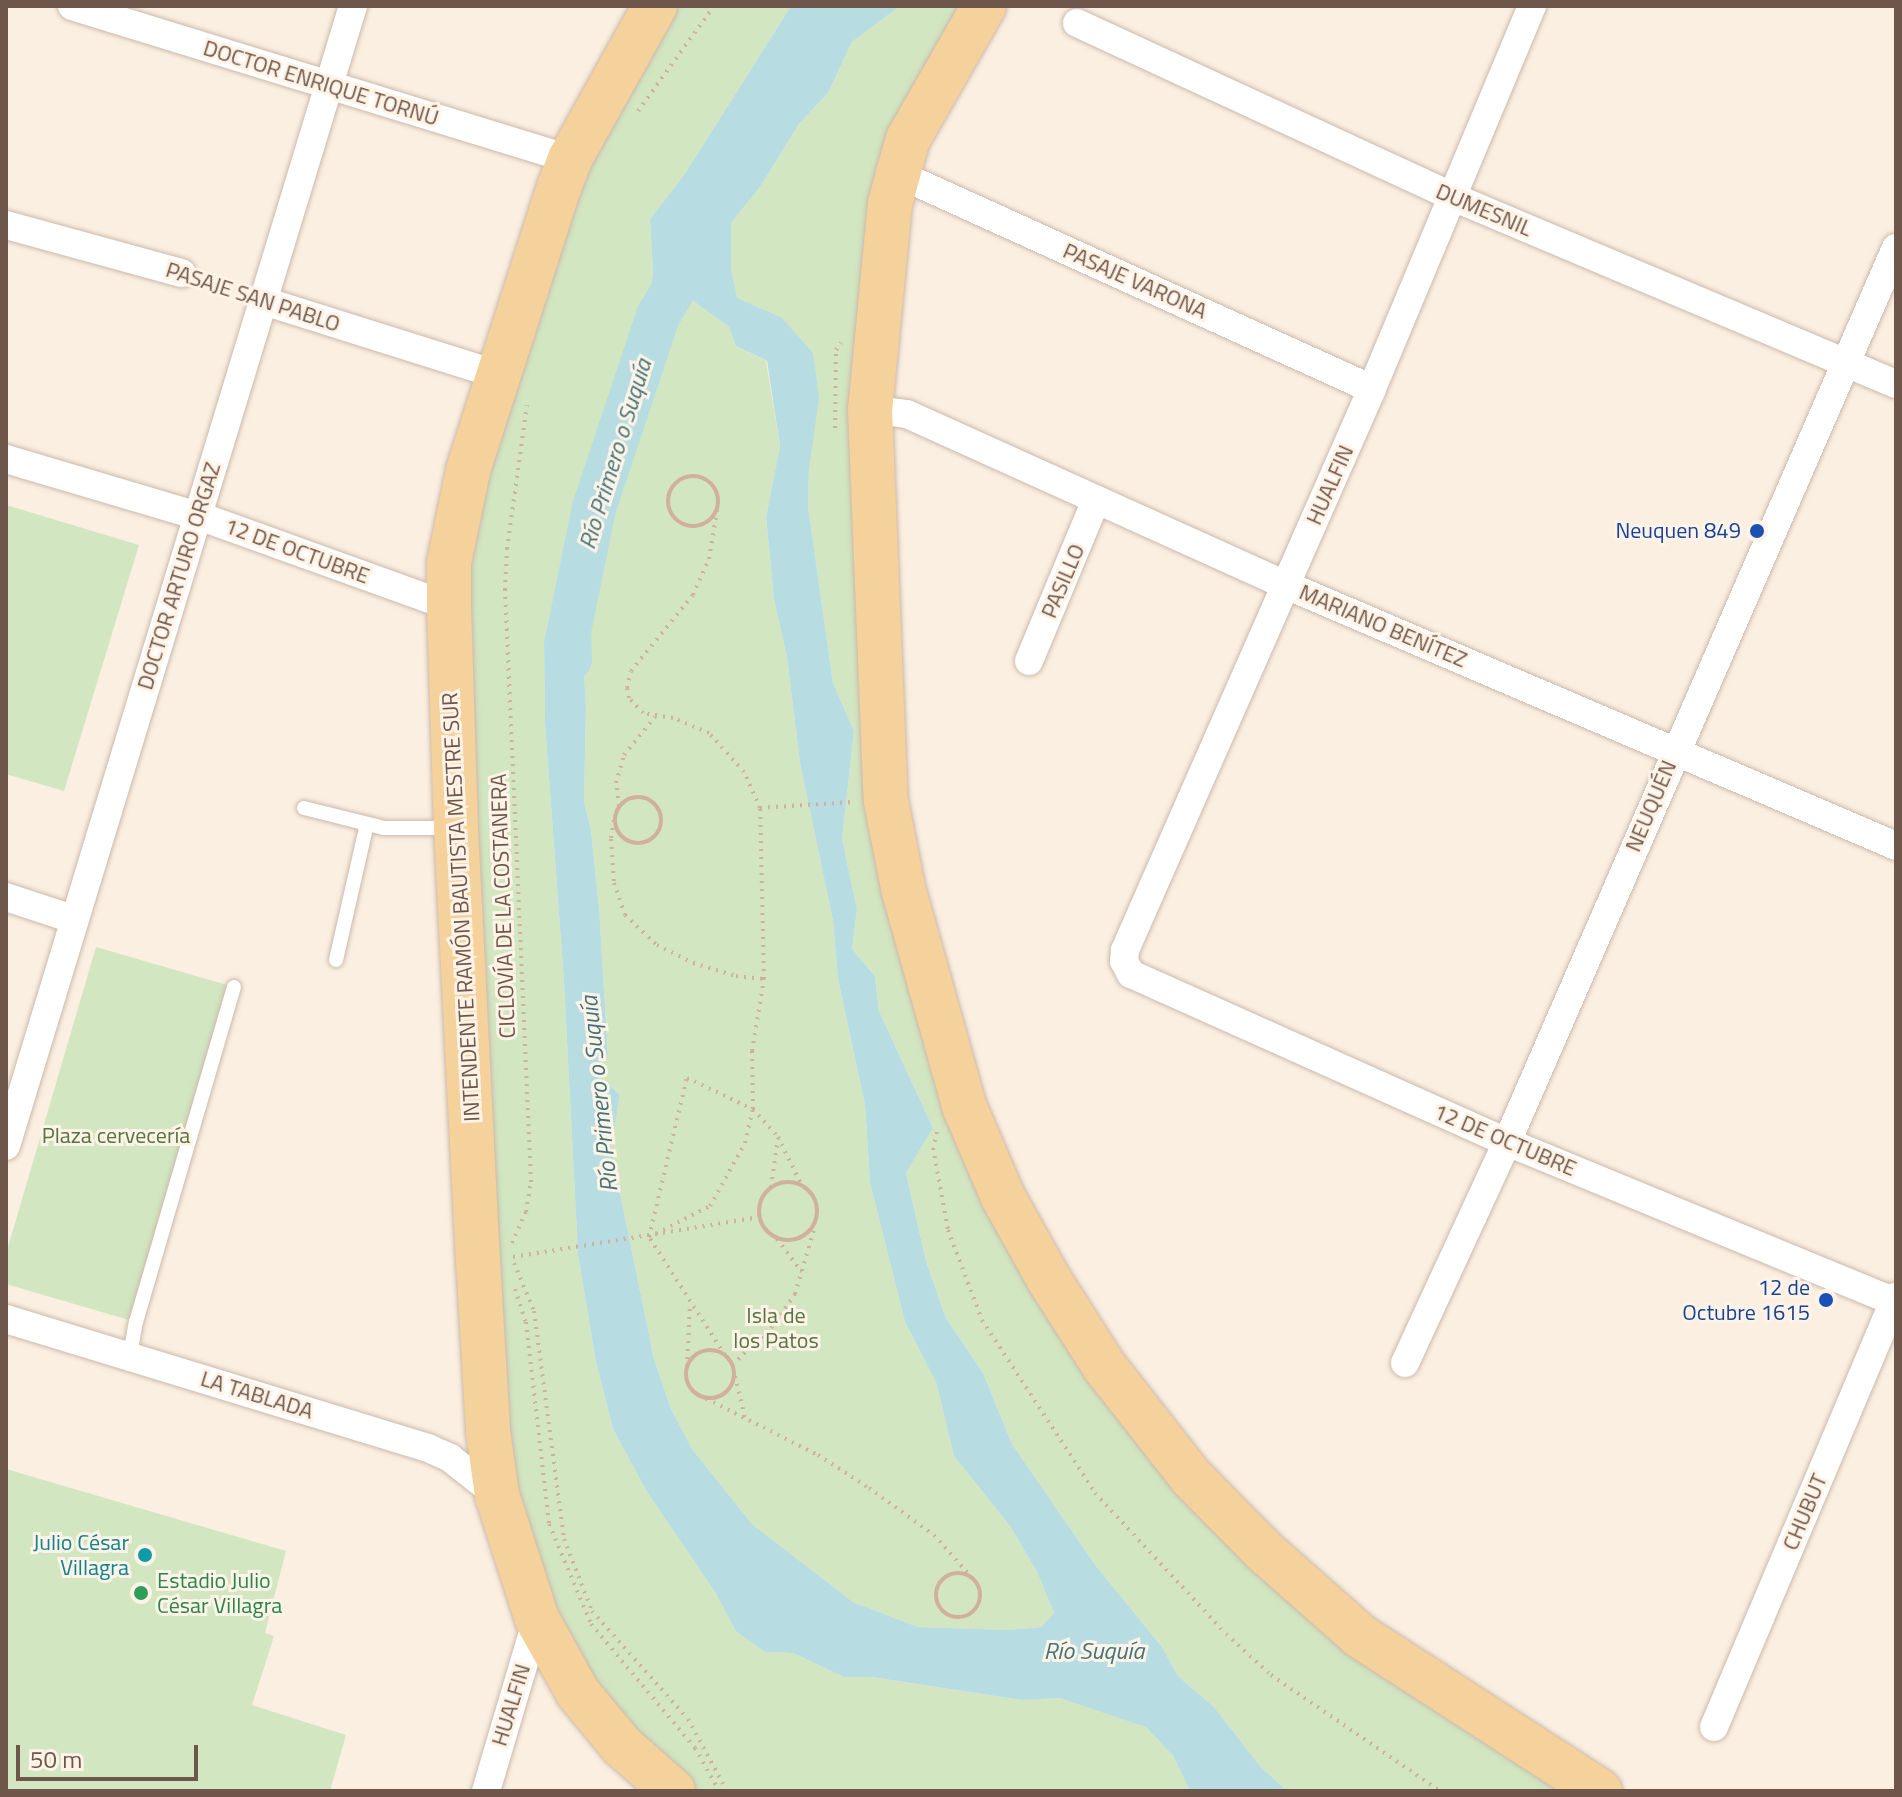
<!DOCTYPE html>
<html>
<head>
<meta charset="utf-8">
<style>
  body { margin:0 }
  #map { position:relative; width:1902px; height:1797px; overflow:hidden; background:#faefe1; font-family:"Titillium Web",sans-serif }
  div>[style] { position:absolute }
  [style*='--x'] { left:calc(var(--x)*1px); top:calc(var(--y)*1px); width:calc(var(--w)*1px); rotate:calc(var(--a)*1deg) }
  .green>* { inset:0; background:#d1e6c1 }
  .water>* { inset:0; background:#b7dde2 }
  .river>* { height:44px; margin:-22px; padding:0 22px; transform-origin:22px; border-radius:22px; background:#b7dde2 }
  .path>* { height:4px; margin-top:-2px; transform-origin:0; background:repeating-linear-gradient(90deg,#d2b09e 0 2px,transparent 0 8px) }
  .path>.ring { margin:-2px; padding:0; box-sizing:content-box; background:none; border:4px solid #d2b09e; border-radius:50% }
  .roads { filter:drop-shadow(0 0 2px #ccb9ab) drop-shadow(0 0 2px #ccb9ab) }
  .service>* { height:14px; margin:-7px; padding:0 7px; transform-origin:7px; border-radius:7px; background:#fff }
  .minor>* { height:28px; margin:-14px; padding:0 14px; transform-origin:14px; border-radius:14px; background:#fff }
  .primary>* { height:44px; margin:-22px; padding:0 22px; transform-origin:22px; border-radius:22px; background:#f5d19c }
  .dots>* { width:22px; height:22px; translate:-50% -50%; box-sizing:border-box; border:4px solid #fef3e6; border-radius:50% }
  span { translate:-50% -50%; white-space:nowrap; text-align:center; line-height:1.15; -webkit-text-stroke:6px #fef3e6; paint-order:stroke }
  .street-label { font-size:22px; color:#6f564a }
  .transit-label { font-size:22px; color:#164399 }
  .right { translate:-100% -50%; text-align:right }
  .park-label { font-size:22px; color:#547542 }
  .culture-label { font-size:22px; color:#0d838f }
  .leisure-label { font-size:22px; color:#27864d }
  .left { translate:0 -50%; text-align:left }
  .water-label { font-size:24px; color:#42747b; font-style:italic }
  .frame { position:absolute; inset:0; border:8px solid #6f564a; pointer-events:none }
  .scale { position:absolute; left:16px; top:1745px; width:182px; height:36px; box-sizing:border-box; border:4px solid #6f564a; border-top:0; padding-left:10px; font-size:24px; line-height:28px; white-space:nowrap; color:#6f564a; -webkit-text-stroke:6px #fef3e6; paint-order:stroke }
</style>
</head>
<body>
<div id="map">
  <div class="green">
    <div style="clip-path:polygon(655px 6px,791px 6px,684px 175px,650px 219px,653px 273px,649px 297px,623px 358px,610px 416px,583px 480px,544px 640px,545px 724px,564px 982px,578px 1255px,596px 1362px,613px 1429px,647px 1492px,715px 1592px,736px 1630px,765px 1652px,793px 1653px,844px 1677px,870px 1677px,1021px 1700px,1060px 1698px,1102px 1710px,1146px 1727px,1173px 1756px,1190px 1791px,673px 1791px,622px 1746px,506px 1532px,449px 606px,570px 159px)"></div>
    <div style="clip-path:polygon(900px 6px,984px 6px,890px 203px,886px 801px,1003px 1197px,1264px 1551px,1600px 1791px,1287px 1791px,1260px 1766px,1214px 1707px,1178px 1676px,1162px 1647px,1096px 1566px,1012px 1444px,983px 1373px,946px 1318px,926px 1261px,906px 1173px,933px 1128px,879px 1011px,875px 976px,852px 949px,857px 909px,842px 839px,854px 731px,833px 683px,808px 506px,809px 469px,781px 317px,736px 298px,731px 269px,731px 223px,760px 187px,799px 124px,828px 93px,852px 42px)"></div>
    <div style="clip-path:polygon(692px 300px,729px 327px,736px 346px,766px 361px,780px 446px,766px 517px,774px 599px,787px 658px,800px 763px,833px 921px,838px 979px,865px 1105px,870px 1183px,905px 1322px,936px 1382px,954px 1456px,1010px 1526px,1037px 1572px,1054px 1613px,1041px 1627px,1008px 1630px,918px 1627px,853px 1602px,752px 1524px,692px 1449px,671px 1409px,654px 1359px,611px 1149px,620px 1095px,591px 1069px,608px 1055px,599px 907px,591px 830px,584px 801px,586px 708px,582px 637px,575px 605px,576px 564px,586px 525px,655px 398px,647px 339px,665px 317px)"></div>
    <div style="clip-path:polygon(6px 505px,139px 545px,64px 791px,6px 774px)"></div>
    <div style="clip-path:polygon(96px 947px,234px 987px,136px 1322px,6px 1284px,6px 1254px)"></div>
    <div style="clip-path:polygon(6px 1469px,286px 1551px,265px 1633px,274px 1636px,252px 1705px,346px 1735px,330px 1791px,6px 1791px)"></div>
  </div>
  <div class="water">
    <div style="clip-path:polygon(evenodd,791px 6px,900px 6px,852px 42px,828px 93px,799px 124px,760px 187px,731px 223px,731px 269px,737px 298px,781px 317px,813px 353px,819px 398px,809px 469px,808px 506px,833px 683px,854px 731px,842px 839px,857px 909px,852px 949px,875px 976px,879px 1011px,933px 1128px,906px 1173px,926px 1261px,946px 1318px,983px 1373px,1012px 1444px,1096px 1566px,1162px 1647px,1178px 1676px,1214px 1707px,1260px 1766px,1287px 1791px,1190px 1791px,1173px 1756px,1146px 1727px,1060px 1698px,1021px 1700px,871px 1677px,844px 1677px,793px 1653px,765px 1652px,736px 1631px,715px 1592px,647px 1492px,613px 1429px,596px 1362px,578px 1255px,564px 982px,545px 724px,544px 640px,583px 480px,610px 416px,623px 358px,649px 297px,653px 273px,650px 219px,684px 175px,791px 6px,692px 300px,729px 327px,736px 346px,767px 361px,780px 446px,766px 517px,774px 599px,787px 658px,800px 763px,833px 921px,838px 979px,865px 1105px,870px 1183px,905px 1322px,936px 1382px,954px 1456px,1010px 1526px,1037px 1572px,1054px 1613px,1041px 1627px,1008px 1630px,918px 1627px,853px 1602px,752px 1524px,692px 1449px,671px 1409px,654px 1359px,611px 1149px,620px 1095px,592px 1069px,608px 1055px,599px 907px,591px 830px,584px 801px,586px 708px,582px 637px,575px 605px,576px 564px,586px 525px,655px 398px,647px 339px,665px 317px,692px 300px)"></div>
  </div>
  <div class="river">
    <div style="--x:570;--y:659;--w:28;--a:-92"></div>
    <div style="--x:569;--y:631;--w:126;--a:-78.5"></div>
    <div style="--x:594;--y:508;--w:202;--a:-71.6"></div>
    <div style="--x:658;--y:316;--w:43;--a:-59.3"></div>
  </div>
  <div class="path">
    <div style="--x:638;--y:111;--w:130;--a:-54.1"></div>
    <div style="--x:207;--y:282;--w:35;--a:18"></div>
    <div style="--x:835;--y:428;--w:78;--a:-89.3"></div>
    <div style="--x:836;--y:350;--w:9;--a:-54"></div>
    <div class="ring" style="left:668px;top:476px;width:46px;height:46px"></div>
    <div class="ring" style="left:615px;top:797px;width:42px;height:42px"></div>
    <div style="--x:619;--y:806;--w:23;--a:-97"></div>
    <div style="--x:616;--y:783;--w:29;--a:-74"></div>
    <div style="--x:624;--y:755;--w:49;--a:-50.8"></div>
    <div style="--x:760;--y:808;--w:93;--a:-3.7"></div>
    <div style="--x:614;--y:820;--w:19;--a:99"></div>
    <div style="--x:611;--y:839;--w:44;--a:86.1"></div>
    <div style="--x:614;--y:883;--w:34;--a:71"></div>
    <div style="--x:625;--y:915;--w:44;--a:43.2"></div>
    <div style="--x:657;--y:945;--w:40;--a:26.6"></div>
    <div style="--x:693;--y:963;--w:45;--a:16.8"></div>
    <div style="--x:736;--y:976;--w:28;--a:6"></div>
    <div style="--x:937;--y:1132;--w:16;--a:104"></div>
    <div style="--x:933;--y:1148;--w:83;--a:79.6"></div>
    <div style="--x:948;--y:1230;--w:96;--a:69.3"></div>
    <div style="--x:982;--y:1320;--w:207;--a:56.8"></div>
    <div style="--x:1095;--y:1493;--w:192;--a:47.1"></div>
    <div style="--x:1226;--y:1634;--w:61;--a:42.3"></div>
    <div style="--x:1271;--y:1675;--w:205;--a:34.5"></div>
    <div class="ring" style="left:759px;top:1182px;width:54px;height:54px"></div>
    <div style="--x:771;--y:1187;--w:49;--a:-81.9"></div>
    <div style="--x:649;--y:1237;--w:68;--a:-26.9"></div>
    <div style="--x:710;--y:1206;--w:72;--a:-60.9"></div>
    <div style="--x:745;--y:1143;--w:35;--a:-77"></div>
    <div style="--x:753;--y:1109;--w:58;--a:-91"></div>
    <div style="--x:752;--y:1051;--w:73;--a:-80.5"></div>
    <div style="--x:764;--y:979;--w:171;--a:-91.3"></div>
    <div style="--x:760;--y:808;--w:39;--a:-114"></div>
    <div style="--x:744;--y:772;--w:52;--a:-131.9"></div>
    <div style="--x:709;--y:733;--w:39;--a:-157"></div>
    <div style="--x:673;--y:718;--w:30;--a:-171"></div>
    <div style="--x:643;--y:713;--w:21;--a:-133"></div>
    <div style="--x:629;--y:698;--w:10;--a:-101"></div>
    <div style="--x:627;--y:688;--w:17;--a:-77"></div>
    <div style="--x:631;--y:671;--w:98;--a:-50.8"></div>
    <div style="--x:693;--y:595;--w:39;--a:-66"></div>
    <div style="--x:709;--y:559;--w:50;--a:-80.7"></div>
    <div style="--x:777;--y:1239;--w:41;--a:52.9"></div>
    <div style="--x:512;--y:1243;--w:34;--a:-66"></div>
    <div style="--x:526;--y:1212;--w:30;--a:-81"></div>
    <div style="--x:531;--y:1182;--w:593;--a:-92.51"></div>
    <div style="--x:505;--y:590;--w:41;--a:-87.2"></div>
    <div style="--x:507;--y:549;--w:145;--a:-82.1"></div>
    <div style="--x:513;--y:1257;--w:249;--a:-9.2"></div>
    <div style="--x:514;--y:1263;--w:52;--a:67.4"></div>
    <div style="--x:534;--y:1311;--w:230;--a:82.5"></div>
    <div style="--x:564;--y:1539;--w:77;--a:68.7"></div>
    <div style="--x:592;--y:1611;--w:144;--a:48.4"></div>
    <div style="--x:688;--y:1719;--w:82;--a:61.6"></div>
    <div style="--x:515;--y:1289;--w:35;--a:72"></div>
    <div style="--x:526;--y:1322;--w:203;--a:83.5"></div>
    <div style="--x:549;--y:1524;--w:108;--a:67.2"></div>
    <div style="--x:591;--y:1624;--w:162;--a:50"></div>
    <div style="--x:695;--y:1748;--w:49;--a:60.8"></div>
    <div class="ring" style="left:686px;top:1350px;width:44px;height:44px"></div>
    <div style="--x:725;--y:1355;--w:140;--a:-122.8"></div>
    <div style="--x:649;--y:1237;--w:163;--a:-76.6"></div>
    <div style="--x:687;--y:1078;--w:73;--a:25.2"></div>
    <div style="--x:753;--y:1109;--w:38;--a:48"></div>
    <div style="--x:778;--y:1137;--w:52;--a:63.9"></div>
    <div style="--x:732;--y:1365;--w:54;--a:-43.5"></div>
    <div style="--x:771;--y:1328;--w:42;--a:-54.8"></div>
    <div style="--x:795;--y:1294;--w:71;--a:-73.6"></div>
    <div style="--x:687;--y:1367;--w:64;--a:-87.3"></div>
    <div style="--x:735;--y:1376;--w:43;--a:76.6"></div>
    <div style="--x:699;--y:1395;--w:133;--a:26.8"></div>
    <div style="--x:818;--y:1455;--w:61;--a:32.9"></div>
    <div style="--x:869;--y:1488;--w:80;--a:35.9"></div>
    <div style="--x:934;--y:1535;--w:60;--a:48.4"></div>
    <div class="ring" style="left:936px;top:1573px;width:40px;height:40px"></div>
  </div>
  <div class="roads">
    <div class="service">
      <div style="--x:304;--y:808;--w:82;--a:14"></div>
      <div style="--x:384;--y:828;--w:67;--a:0"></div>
      <div style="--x:336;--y:960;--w:139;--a:-77.2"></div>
      <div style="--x:130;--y:1355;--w:34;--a:-80"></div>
      <div style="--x:136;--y:1322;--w:349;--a:-73.7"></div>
    </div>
    <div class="minor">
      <div style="--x:72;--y:6;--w:521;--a:17.08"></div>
      <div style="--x:1532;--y:6;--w:415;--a:112.7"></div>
      <div style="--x:1372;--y:389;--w:613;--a:113.76"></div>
      <div style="--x:1125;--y:950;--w:11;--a:95"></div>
      <div style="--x:1124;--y:961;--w:15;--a:62"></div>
      <div style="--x:1131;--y:974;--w:412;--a:24.1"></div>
      <div style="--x:1507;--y:1142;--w:421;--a:22.4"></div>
      <div style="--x:1077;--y:23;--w:414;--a:24.8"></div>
      <div style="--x:1453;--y:197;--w:481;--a:22.9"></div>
      <div style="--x:898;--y:174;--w:520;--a:24.4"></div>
      <div style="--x:6;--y:225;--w:182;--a:15.3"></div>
      <div style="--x:264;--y:301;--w:246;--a:17.5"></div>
      <div style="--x:870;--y:409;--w:37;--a:8"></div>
      <div style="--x:907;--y:414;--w:416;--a:24.3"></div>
      <div style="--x:1286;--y:585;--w:663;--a:23.16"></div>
      <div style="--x:6;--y:459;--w:201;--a:16.5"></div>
      <div style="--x:199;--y:516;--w:266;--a:19.8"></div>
      <div style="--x:1029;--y:661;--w:174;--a:-67.4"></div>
      <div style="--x:6;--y:897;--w:71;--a:18.2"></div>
      <div style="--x:6;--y:1146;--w:1192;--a:-73.07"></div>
      <div style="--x:6;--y:1319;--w:441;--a:17"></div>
      <div style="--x:428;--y:1448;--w:24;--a:24"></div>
      <div style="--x:450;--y:1458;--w:60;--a:38.2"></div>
      <div style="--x:1405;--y:1363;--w:243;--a:-65.2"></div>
      <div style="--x:1507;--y:1142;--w:975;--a:-66.49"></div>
      <div style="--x:1714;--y:1727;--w:467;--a:-67.1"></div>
      <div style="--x:486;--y:1791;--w:179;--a:-73.5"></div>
    </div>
    <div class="primary">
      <div style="--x:655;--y:6;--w:175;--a:119.1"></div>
      <div style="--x:570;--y:159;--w:30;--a:111"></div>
      <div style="--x:559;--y:187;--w:298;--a:107.8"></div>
      <div style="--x:468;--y:471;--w:94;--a:101.7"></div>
      <div style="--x:449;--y:563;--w:43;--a:90"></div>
      <div style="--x:449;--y:606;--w:222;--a:88.2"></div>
      <div style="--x:456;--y:828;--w:434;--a:87.1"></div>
      <div style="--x:478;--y:1261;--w:170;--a:86.6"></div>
      <div style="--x:488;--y:1431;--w:65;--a:82"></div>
      <div style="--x:497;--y:1495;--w:130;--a:72.1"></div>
      <div style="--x:537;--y:1619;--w:85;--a:61"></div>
      <div style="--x:578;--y:1693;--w:69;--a:50.3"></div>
      <div style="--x:622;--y:1746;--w:68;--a:41.4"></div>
      <div style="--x:984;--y:6;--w:153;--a:119.7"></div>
      <div style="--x:908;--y:139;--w:36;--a:106"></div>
      <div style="--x:898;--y:174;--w:30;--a:105"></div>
      <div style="--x:890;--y:203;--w:207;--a:95.5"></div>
      <div style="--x:870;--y:409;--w:392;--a:87.7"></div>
      <div style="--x:886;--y:801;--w:89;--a:78.9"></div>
      <div style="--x:903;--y:888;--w:229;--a:74.3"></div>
      <div style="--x:965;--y:1108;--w:97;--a:66.9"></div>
      <div style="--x:1003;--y:1197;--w:93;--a:60.9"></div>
      <div style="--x:1048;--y:1278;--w:104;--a:57.5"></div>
      <div style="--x:1104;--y:1366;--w:141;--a:51.9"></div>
      <div style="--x:1191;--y:1477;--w:104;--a:45.4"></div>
      <div style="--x:1264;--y:1551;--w:128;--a:41.5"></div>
      <div style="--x:1360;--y:1636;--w:286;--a:32.9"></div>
    </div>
  </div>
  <div class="dots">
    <div style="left:1757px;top:531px;background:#1a4fb4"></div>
    <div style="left:1826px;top:1300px;background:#1a4fb4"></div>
    <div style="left:145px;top:1555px;background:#0f9aa8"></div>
    <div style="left:141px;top:1593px;background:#2e9e5b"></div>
  </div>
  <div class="street-label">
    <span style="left:321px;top:83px;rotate:17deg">DOCTOR ENRIQUE TORNÚ</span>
    <span style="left:1484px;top:210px;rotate:23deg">DUMESNIL</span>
    <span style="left:1135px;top:281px;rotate:24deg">PASAJE VARONA</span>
    <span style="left:253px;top:297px;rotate:18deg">PASAJE SAN PABLO</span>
    <span style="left:1330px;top:485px;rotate:-66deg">HUALFIN</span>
    <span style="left:297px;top:551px;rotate:20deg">12 DE OCTUBRE</span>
    <span style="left:179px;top:576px;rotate:-73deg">DOCTOR ARTURO ORGAZ</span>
    <span style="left:1063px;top:581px;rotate:-67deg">PASILLO</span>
    <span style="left:1383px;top:626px;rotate:23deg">MARIANO BENÍTEZ</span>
    <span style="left:1651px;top:806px;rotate:-67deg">NEUQUÉN</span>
    <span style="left:503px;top:906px;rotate:-92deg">CICLOVÍA DE LA COSTANERA</span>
    <span style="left:461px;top:907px;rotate:-93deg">INTENDENTE RAMÓN BAUTISTA MESTRE SUR</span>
    <span style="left:1505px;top:1140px;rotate:23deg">12 DE OCTUBRE</span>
    <span style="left:257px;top:1395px;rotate:17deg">LA TABLADA</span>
    <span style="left:1805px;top:1512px;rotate:-67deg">CHUBUT</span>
    <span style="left:511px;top:1705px;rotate:-73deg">HUALFIN</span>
  </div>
  <div class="transit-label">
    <span class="right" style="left:1741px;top:531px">Neuquen 849</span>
    <span class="right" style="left:1810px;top:1300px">12 de<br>Octubre 1615</span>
  </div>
  <div class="park-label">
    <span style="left:116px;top:1136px">Plaza cervecería</span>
    <span style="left:776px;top:1328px">Isla de<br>los Patos</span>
  </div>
  <div class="culture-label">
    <span class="right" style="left:129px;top:1555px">Julio César<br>Villagra</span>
  </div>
  <div class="leisure-label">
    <span class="left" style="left:157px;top:1593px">Estadio Julio<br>César Villagra</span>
  </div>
  <div class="water-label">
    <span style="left:615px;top:454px;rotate:-73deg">Río Primero o Suquía</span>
    <span style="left:599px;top:1094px;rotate:-96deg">Río Primero o Suquía</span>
    <span style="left:1094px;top:1651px">Río Suquía</span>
  </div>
  <div class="frame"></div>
  <div class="scale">50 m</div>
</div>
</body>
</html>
